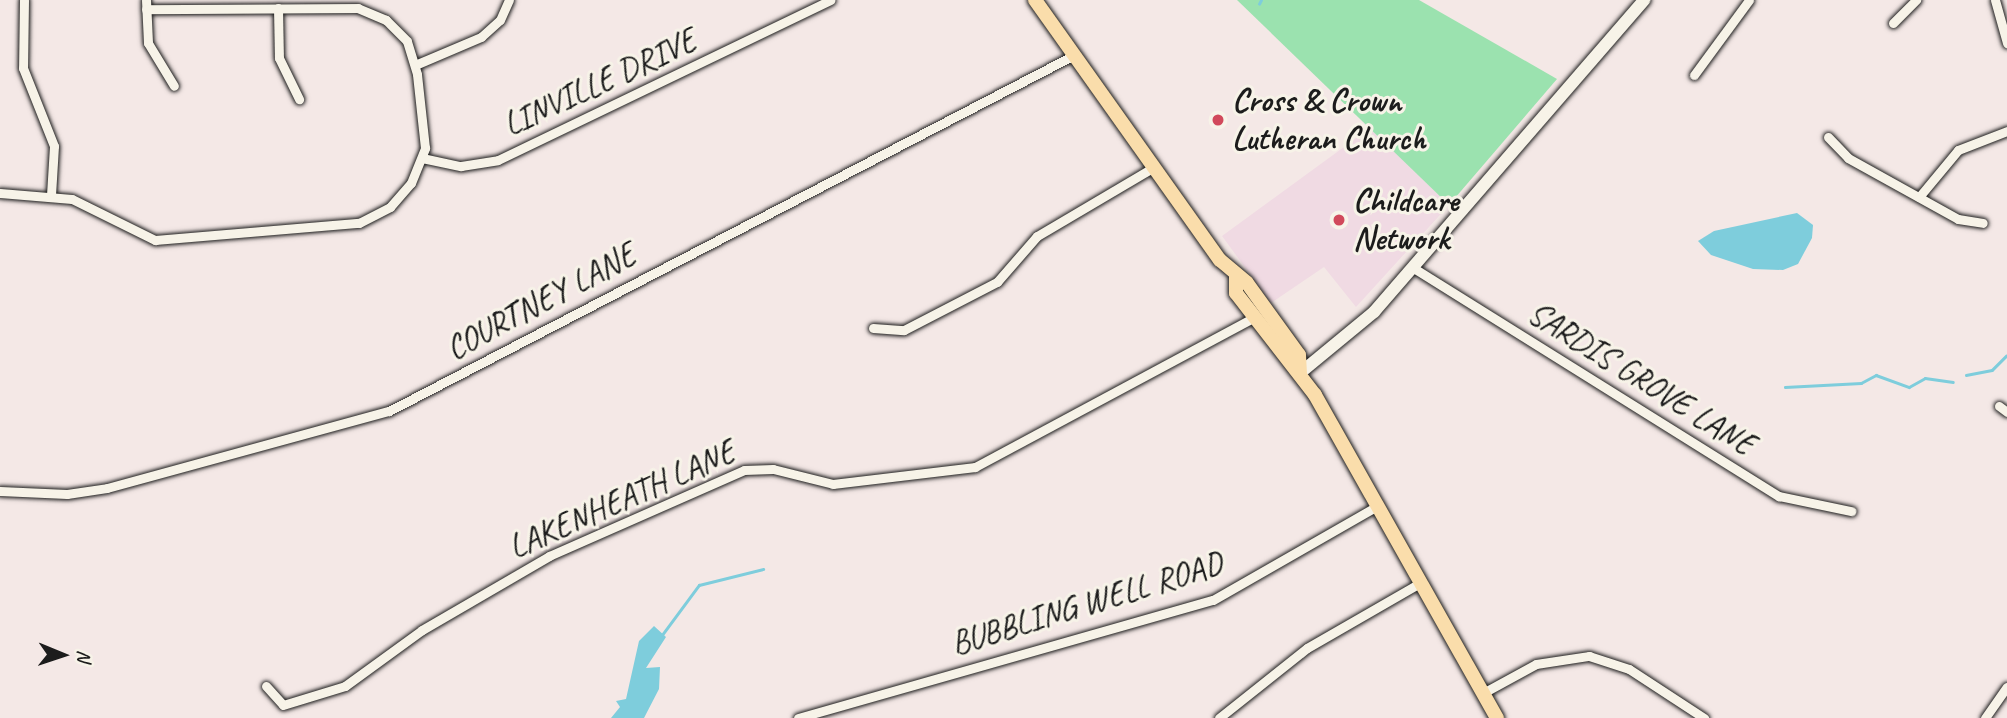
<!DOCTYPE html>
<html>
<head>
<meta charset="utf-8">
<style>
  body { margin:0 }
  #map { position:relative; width:2007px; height:718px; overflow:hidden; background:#f4e8e6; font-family:Caveat,sans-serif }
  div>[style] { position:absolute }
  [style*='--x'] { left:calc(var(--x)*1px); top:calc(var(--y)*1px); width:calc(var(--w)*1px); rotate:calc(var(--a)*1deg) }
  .built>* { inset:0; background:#f0dae3 }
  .green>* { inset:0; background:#9be2af }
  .water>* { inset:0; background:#7ecddc }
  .stream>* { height:2.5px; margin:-1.25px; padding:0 1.25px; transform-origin:1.25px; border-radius:1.25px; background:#7ecddc }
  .roads { filter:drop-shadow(0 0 2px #1c1c1c) drop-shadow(0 0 2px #1c1c1c) }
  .minor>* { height:9px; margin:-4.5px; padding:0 4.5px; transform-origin:4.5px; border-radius:4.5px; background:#f7f3e8 }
  .secondary>* { height:12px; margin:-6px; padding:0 6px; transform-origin:6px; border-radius:6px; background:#f7f3e8 }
  .primary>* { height:14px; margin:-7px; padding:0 7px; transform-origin:7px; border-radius:7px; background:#faddab }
  .dots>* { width:19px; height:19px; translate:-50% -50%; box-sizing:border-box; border:4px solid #f7f3e8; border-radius:50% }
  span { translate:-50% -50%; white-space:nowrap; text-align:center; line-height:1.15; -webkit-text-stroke:6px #f7f3e8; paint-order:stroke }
  .street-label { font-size:33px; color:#1c1c1c }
  .poi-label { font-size:33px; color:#1c1c1c; font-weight:700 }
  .left { translate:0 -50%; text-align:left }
  .north { position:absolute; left:28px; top:620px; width:70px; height:70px; -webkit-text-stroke:5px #f7f3e8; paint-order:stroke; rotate:92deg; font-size:19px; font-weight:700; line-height:28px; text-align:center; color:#1c1c1c }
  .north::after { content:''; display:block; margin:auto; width:24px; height:32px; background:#1c1c1c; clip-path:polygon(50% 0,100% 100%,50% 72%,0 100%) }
</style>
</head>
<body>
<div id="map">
  <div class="built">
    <div style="clip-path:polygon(1370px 128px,1449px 205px,1356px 307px,1324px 267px,1271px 303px,1222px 236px)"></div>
  </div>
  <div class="green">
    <div style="clip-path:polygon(1237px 0,1419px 0,1557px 79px,1449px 205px)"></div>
  </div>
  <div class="water">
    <div style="clip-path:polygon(1797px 213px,1813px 225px,1812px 238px,1798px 264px,1783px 270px,1753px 269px,1711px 255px,1698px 241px,1714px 231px)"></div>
    <div style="clip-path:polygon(654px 626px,666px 637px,646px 668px,660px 667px,659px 689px,644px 718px,611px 718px,620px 707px,616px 701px,626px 699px,639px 641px)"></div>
  </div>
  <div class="stream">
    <div style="--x:1259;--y:4;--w:4;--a:-63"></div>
    <div style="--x:1966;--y:375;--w:26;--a:-11"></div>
    <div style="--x:1992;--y:370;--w:20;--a:-45"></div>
    <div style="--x:1785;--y:387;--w:76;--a:-3"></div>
    <div style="--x:1861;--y:383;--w:17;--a:-28"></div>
    <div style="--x:1876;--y:375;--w:35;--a:20"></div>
    <div style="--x:1909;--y:387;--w:18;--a:-29"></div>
    <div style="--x:1925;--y:378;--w:28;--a:8"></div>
    <div style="--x:662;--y:635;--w:62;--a:-53.5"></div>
    <div style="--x:699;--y:585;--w:66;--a:-14"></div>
  </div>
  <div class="roads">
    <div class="minor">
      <div style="--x:24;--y:0;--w:68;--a:90.8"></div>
      <div style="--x:23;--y:68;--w:84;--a:68.3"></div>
      <div style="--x:54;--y:146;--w:49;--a:93.5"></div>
      <div style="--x:146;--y:0;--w:43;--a:87.3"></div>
      <div style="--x:148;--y:43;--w:50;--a:58.8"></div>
      <div style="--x:1995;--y:0;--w:45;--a:74.4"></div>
      <div style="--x:278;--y:8;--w:50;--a:88.9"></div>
      <div style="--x:279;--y:58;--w:46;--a:64"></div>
      <div style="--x:1893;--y:23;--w:33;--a:-45"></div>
      <div style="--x:415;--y:65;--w:72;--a:-23"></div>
      <div style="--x:481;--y:37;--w:25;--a:-42"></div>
      <div style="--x:500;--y:20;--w:22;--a:-66"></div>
      <div style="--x:1694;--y:75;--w:93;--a:-53.7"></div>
      <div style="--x:1828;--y:137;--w:29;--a:46"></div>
      <div style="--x:1848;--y:158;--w:126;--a:29"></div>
      <div style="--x:1958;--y:219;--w:25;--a:9"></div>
      <div style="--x:422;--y:158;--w:40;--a:12"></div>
      <div style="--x:461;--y:166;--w:37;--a:-9"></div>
      <div style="--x:498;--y:160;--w:369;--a:-25.7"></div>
      <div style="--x:0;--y:193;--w:72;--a:4.8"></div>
      <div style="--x:72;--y:199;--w:93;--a:26.3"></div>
      <div style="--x:155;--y:240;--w:205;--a:-4.8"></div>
      <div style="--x:359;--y:223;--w:35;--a:-27"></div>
      <div style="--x:390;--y:207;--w:32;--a:-49"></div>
      <div style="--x:411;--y:183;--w:38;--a:-68"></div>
      <div style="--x:425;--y:148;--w:74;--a:-96.2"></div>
      <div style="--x:417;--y:74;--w:34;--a:-107"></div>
      <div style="--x:407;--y:41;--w:30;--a:-135"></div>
      <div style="--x:386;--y:20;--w:30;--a:-157"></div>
      <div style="--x:358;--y:8;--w:212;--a:179.7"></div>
      <div style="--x:1919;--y:197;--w:61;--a:-50.3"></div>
      <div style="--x:1958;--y:150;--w:53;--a:-21.2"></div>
      <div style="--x:1412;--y:267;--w:433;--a:32"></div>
      <div style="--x:1779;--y:496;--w:74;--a:11.8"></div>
      <div style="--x:873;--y:328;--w:31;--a:4"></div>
      <div style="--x:904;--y:330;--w:105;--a:-27.3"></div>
      <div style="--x:997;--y:282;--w:61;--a:-49"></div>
      <div style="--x:1037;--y:236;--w:136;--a:-30.5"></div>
      <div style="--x:1999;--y:406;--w:10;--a:37"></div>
      <div style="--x:0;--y:491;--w:67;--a:2.6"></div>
      <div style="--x:67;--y:494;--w:40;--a:-8.5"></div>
      <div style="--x:107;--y:488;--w:292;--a:-15.3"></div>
      <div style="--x:389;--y:411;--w:770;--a:-27.46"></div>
      <div style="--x:266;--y:686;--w:25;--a:48"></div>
      <div style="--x:283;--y:705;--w:65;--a:-17"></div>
      <div style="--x:345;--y:686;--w:95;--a:-36"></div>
      <div style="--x:422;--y:630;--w:147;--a:-30.2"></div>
      <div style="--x:549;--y:556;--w:213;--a:-23.8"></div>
      <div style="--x:744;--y:470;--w:29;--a:-2"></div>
      <div style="--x:773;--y:469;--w:62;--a:14"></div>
      <div style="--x:833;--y:484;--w:143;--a:-6.8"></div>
      <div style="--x:975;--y:467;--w:315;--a:-28.2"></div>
      <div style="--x:1483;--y:693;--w:60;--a:-28.7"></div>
      <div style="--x:1536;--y:664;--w:54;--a:-8.6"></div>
      <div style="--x:1589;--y:656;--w:42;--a:18"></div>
      <div style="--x:1629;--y:669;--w:90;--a:33.2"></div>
      <div style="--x:798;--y:718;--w:431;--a:-15.9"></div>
      <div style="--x:1213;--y:600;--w:189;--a:-29.8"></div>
      <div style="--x:1219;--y:718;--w:112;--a:-38.5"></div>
      <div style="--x:1307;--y:648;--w:130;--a:-29.9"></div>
      <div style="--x:1985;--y:718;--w:38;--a:-55"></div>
    </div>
    <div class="secondary">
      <div style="--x:1300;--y:373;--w:96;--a:-39.5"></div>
      <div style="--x:1374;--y:312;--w:413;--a:-49.1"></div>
    </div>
    <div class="primary">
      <div style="--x:1035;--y:0;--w:319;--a:54.6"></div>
      <div style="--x:1220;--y:260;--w:35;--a:40"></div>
      <div style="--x:1247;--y:283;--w:89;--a:54.2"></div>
      <div style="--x:1299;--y:355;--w:18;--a:87"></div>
      <div style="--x:1236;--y:276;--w:17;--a:90"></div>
      <div style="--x:1236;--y:293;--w:129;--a:52.2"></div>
      <div style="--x:1315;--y:395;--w:371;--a:60.6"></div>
    </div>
  </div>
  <div class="dots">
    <div style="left:1218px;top:120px;background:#d1495b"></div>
    <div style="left:1339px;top:220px;background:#d1495b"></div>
  </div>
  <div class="street-label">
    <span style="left:600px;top:83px;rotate:-25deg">LINVILLE DRIVE</span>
    <span style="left:541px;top:302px;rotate:-28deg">COURTNEY LANE</span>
    <span style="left:1641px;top:379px;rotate:32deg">SARDIS GROVE LANE</span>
    <span style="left:622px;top:500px;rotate:-24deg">LAKENHEATH LANE</span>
    <span style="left:1087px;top:604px;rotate:-17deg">BUBBLING WELL ROAD</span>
  </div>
  <div class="poi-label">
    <span class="left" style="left:1232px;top:120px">Cross &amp; Crown<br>Lutheran Church</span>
    <span class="left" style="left:1353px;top:220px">Childcare<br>Network</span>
  </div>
  <div class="north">N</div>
</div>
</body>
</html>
